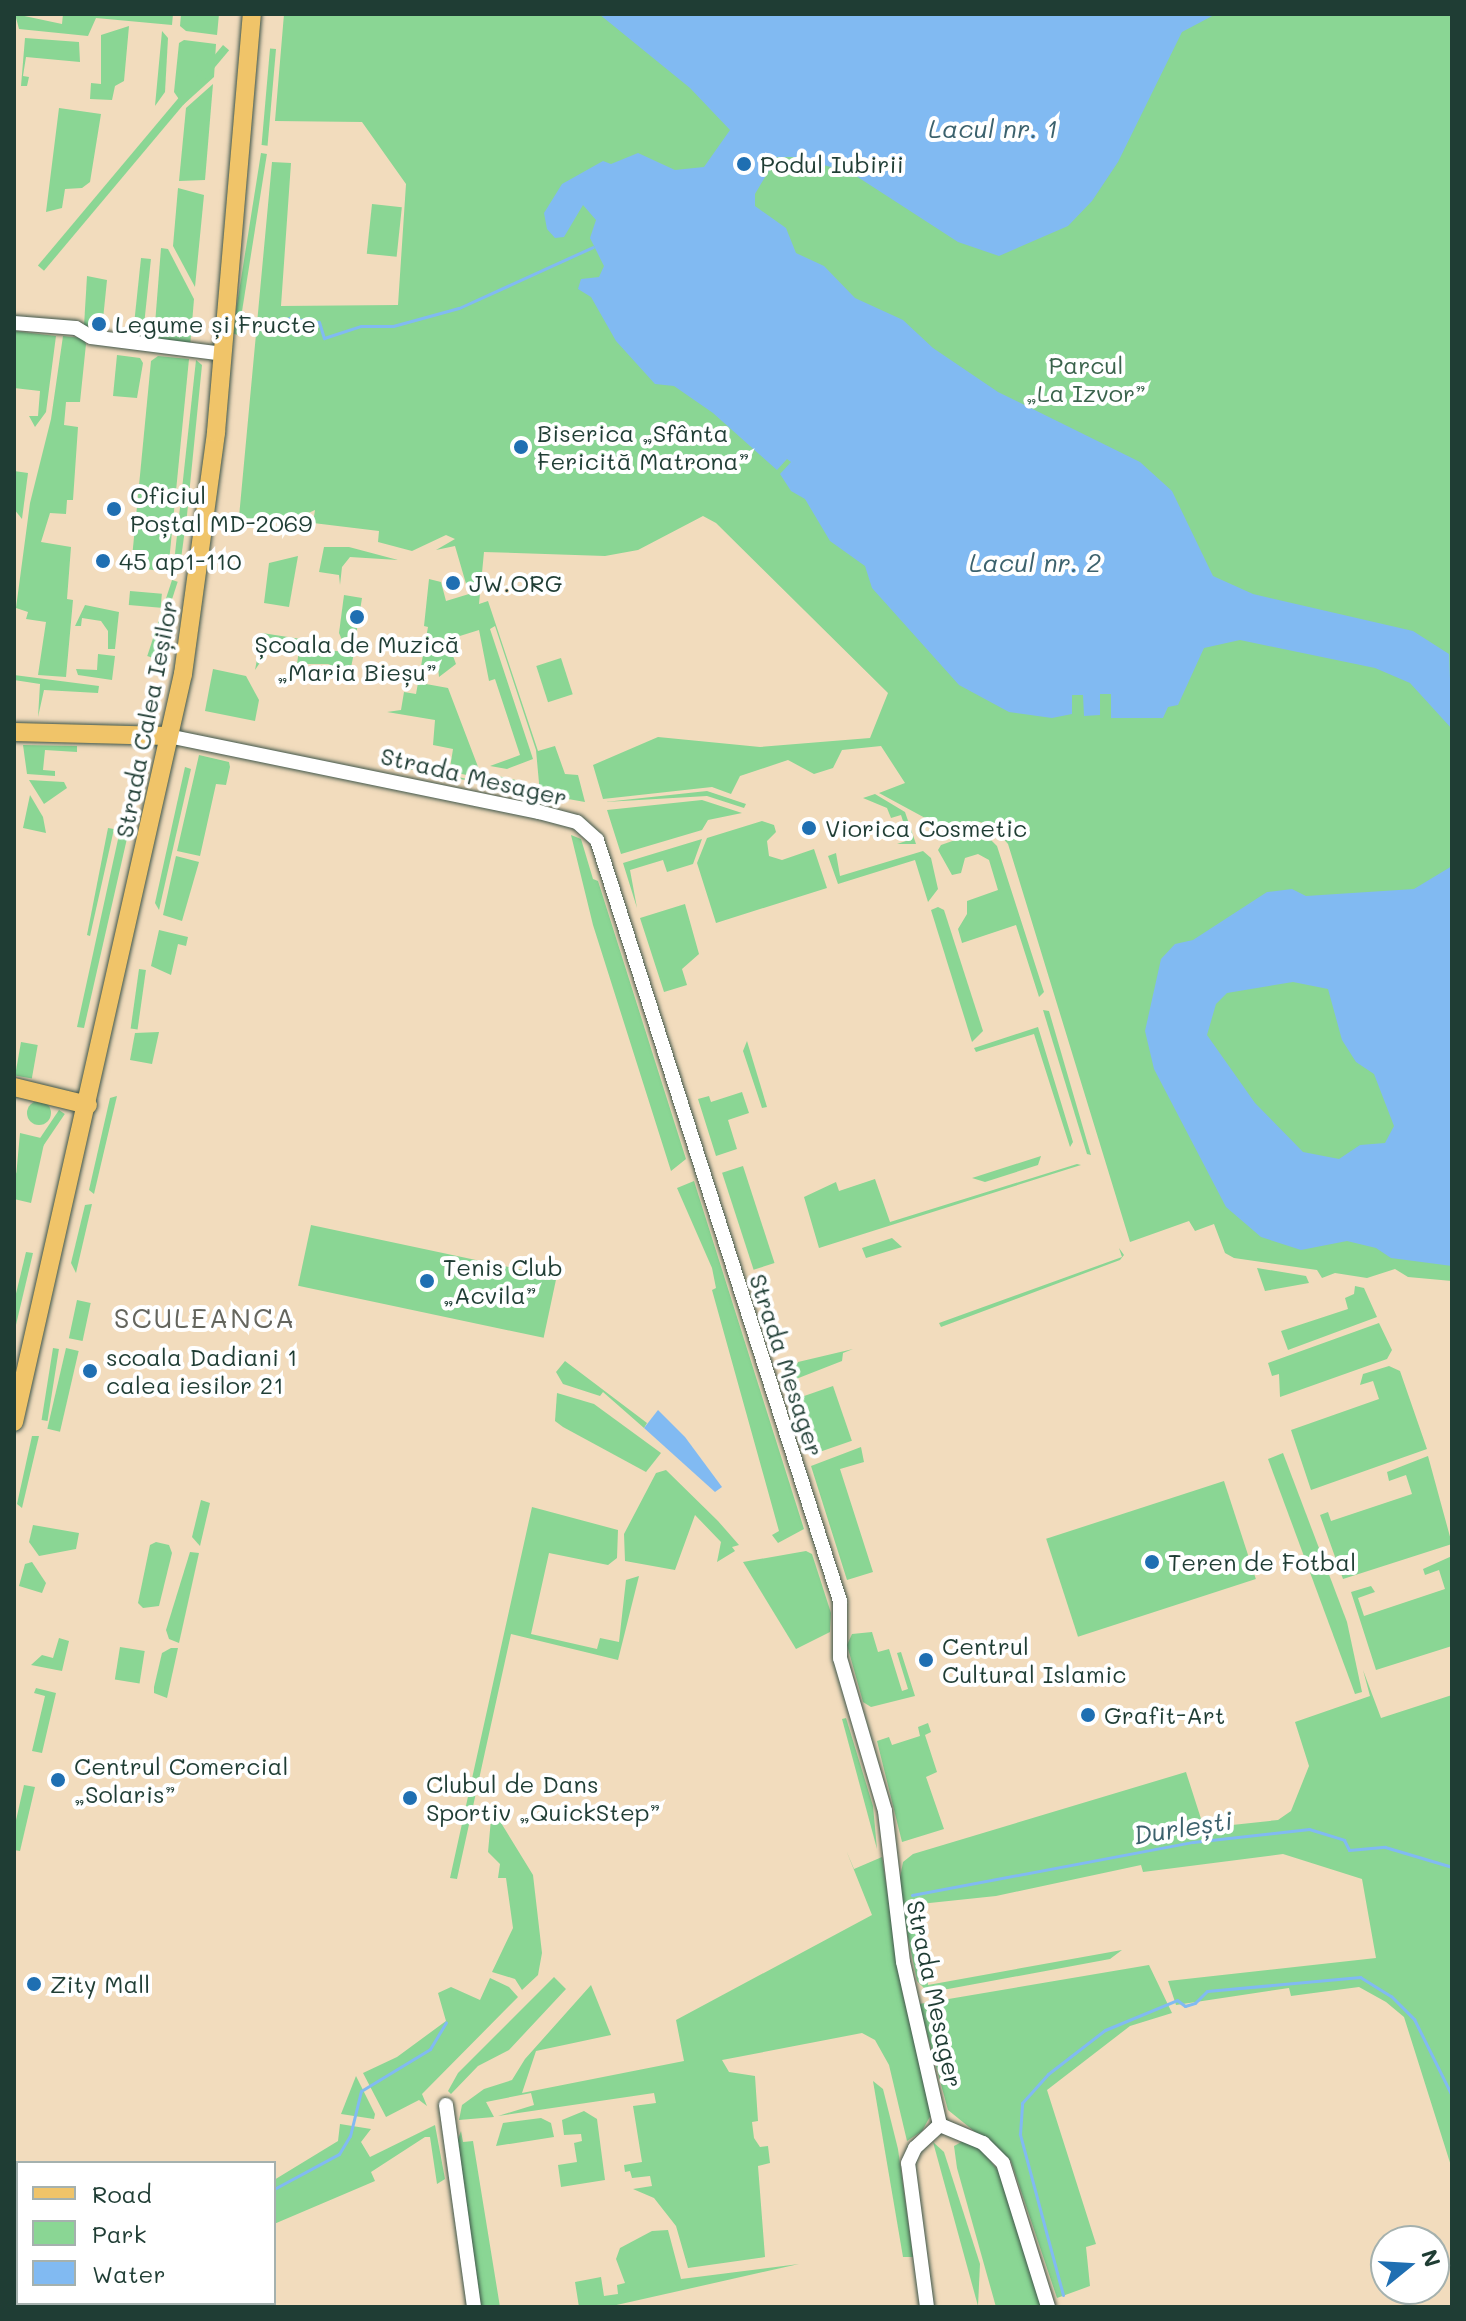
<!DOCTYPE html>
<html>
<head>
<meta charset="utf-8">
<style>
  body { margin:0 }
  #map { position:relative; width:1466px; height:2321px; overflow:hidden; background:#f2dcbd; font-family:Mali,sans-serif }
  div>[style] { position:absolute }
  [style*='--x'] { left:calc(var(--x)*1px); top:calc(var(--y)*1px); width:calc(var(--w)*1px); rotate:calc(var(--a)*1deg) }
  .green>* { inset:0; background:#8ad694; transform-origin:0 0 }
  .round { border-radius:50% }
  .water>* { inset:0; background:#81baf2 }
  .stream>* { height:3px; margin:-1.5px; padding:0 1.5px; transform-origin:1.5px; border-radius:1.5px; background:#81baf2 }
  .roads { filter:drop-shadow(0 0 2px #3f5549) drop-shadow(0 0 2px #3f5549) }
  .minor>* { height:14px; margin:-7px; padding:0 7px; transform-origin:7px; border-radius:7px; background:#fff }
  .major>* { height:18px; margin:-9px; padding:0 9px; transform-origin:9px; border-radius:9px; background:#f0c469 }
  .dots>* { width:22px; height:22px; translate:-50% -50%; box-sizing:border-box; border:4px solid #fff; border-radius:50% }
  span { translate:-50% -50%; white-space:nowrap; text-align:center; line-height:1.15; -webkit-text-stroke:8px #fff; paint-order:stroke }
  .poi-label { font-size:24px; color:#1f3d34 }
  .left { translate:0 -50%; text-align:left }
  .park-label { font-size:24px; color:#3a634c }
  .street-label { font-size:24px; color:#1f3d34 }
  .water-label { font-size:26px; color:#3c626d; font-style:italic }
  .quarter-label { font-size:28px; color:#65665e; letter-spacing:2px }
  .frame { position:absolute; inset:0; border:16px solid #1f3d34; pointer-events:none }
  .legend { position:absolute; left:16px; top:2161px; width:260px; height:144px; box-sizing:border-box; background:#fff; border:2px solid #a5b1ae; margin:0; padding:10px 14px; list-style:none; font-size:24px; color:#1f3d34 }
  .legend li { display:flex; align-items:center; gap:16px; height:40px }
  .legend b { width:40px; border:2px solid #a5b1ae }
  .north { position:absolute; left:1370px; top:2225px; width:80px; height:80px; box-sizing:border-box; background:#fff; border:2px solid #a5b1ae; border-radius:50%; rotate:72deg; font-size:22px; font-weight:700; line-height:32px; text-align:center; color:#1f3d34 }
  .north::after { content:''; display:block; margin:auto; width:28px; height:36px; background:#1f6fb2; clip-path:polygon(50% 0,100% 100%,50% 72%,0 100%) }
</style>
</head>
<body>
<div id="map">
  <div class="green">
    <div style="clip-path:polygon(15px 14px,62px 24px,63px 14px,173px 14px,172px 25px,96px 18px,88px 36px,19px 29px)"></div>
    <div style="clip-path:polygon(181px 14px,219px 14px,217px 35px,186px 31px,180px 26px)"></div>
    <div style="clip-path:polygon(284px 14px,1452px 14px,1452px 1281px,1408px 1277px,1395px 1269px,1367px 1278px,1335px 1273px,1322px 1278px,1317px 1270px,1234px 1258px,1225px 1253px,1214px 1224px,1195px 1231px,1189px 1221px,1130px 1242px,1008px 844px,992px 826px,980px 822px,951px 832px,879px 793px,905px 783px,881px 746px,842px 750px,833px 768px,814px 774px,788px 760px,740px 776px,731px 794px,712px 787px,603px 799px,593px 765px,658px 737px,760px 747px,870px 738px,888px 693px,716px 523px,703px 516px,638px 550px,605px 556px,484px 552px,479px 604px,488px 601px,538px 751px,555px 746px,565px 774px,578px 775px,585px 802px,540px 794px,536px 750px,495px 626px,490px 629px,533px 759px,507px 769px,490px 766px,520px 755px,495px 679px,489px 681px,479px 630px,447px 640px,456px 664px,439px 677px,438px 667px,424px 665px,422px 675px,426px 684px,448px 688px,480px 772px,525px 782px,531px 789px,384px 757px,450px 768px,453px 749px,433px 745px,435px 720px,387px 712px,401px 710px,404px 692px,416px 694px,428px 627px,424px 626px,429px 579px,441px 582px,446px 601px,469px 594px,455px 546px,436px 550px,455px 539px,446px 535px,412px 551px,378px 542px,379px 531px,313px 523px,315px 510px,284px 524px,239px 517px,272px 162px,291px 163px,281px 306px,398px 305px,406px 184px,362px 122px,275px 121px)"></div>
    <div style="clip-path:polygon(129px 26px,124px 81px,115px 86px,112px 100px,90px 99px,91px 83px,101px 84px,101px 35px)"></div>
    <div style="clip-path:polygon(162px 31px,168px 38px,165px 92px,155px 106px)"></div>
    <div style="clip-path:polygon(25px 38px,79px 42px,80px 62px,26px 57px,23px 76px,29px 77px,27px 86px,21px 86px)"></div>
    <div style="clip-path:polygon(184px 40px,216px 44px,214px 77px,183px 105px,174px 92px,179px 43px)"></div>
    <div style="left:223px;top:45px;width:8px;height:288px;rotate:40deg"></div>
    <div style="left:276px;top:49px;width:97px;height:6px;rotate:95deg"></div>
    <div style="clip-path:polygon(213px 84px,205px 180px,179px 181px,186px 108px)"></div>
    <div style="clip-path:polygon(59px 108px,101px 114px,90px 182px,82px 188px,65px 189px,62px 208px,46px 212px)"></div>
    <div style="left:261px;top:153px;width:6px;height:183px;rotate:9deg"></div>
    <div style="clip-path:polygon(178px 188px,204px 195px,195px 287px,173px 246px)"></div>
    <div style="left:372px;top:204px;width:30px;height:50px;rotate:6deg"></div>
    <div style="clip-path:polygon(161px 248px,168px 249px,194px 299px,190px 347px,154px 337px)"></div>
    <div style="left:141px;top:258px;width:10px;height:75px;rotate:6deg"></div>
    <div style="clip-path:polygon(87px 276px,107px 280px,102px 329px,84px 326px)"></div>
    <div style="clip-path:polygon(14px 331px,56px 336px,46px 412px,35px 427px,29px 416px,38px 416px,40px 391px,14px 388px)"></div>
    <div style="clip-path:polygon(63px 336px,82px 338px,86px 344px,80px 402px,66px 402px,64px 425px,78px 427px,73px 500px,67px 500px,66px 514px,50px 513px,41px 542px,71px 547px,67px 599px,73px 600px,66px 677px,38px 675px,46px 622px,26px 619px,28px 612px,16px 608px,30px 503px,51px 419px)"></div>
    <div style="clip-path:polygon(117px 355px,140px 358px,143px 363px,137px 398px,113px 396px)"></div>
    <div style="clip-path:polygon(158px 356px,189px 359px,168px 572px,138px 568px,132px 558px,151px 361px)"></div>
    <div style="clip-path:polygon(196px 360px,202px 365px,187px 515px,180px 566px,173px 572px)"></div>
    <div style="clip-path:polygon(14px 471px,28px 473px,22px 519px,14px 509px)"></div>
    <div style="clip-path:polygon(324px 547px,349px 547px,398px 560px,350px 557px,342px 567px,340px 585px,339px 575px,319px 572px)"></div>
    <div style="clip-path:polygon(298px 556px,289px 607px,264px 603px,269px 563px)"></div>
    <div style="left:172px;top:580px;width:6px;height:80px;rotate:18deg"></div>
    <div style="left:130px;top:591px;width:32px;height:14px;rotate:5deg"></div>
    <div style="clip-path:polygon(344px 595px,362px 598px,355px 641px,342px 640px,339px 633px)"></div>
    <div style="clip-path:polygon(85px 605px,119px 612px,115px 649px,108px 649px,108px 631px,101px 621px,82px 618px,81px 626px,75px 626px)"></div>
    <div style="clip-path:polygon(262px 633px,301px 639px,300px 647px,354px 653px,350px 672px,328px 664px,297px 664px,299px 650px,271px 646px,255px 670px)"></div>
    <div style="clip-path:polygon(98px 654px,115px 656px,112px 680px,78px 675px,76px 669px,97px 670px)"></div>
    <div style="left:561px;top:658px;width:38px;height:26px;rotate:72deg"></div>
    <div style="clip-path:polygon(213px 669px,246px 676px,259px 700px,255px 721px,205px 711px)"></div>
    <div style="clip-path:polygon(14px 675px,99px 686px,98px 693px,44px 690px,38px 717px,40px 684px,14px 680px)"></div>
    <div style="clip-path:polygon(23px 745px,77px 746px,77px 752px,45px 750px,43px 770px,55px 771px,55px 776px,27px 774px)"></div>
    <div style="clip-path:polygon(199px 755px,229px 762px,230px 767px,226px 785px,216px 784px,200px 856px,177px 851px)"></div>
    <div style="clip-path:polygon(384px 761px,527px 792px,383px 764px)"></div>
    <div style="clip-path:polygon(185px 767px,191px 769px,159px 910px,155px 903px)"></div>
    <div style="clip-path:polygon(29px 780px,64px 782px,67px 788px,44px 804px)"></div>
    <div style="clip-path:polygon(707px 791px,746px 804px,744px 808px,707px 796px,605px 802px)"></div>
    <div style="clip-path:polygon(875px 794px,905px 812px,916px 844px,897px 844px,909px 840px,901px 815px,891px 818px,887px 808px,863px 798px)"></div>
    <div style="clip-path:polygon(30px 795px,43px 817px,46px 833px,23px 828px)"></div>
    <div style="clip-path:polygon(702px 800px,742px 813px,708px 820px,702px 830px,621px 854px,607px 810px)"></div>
    <div style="clip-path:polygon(122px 821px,128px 834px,84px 1028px,77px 1027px)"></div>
    <div style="clip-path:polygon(762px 821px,774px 825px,776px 832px,767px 841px,769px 856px,782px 860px,814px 849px,827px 888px,716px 923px,697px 863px,707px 838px)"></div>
    <div style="clip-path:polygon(108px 828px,114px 829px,90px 936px,87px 935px)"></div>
    <div style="clip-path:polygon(975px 833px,985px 834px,997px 846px,1044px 992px,1039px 997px,1016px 925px,962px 943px,958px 929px,967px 914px,967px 901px,998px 890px,989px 860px,978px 854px,965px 858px,961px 873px,952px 875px,938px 850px,941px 845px)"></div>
    <div style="clip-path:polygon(571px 835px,581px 839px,593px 879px,598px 881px,686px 1159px,671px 1171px,593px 925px)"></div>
    <div style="clip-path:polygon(702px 839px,693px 864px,667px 872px,663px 860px,630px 870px,637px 908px,623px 863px)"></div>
    <div style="clip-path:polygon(923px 851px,931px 858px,938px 889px,928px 902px,915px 860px,838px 884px,828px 856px,836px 853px,840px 876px)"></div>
    <div style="clip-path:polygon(176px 856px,199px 862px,182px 921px,163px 915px)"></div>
    <div style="clip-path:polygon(685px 904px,699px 954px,682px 969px,687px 985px,664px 992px,640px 918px)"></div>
    <div style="clip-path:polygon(938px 907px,944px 910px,983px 1031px,972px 1042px,931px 910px)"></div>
    <div style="clip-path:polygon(159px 930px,188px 937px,186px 946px,178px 944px,171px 975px,151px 966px)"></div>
    <div style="left:139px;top:969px;width:7px;height:60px;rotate:8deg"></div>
    <div style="clip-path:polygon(1043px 1010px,1049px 1011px,1091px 1155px,1087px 1154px)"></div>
    <div style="clip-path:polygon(1038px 1027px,1073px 1142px,1070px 1147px,1034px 1034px,976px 1052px,974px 1048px)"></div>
    <div style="clip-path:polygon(159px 1032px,152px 1064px,130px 1060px,135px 1033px)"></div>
    <div style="clip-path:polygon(747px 1041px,767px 1107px,762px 1108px,743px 1051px)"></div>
    <div style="left:21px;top:1042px;width:17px;height:34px;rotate:10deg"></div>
    <div style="clip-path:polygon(742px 1092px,749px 1113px,728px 1120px,737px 1149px,716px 1156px,698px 1099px,709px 1096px,711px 1102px)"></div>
    <div style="clip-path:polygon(117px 1096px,94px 1194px,89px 1190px,110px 1098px)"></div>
    <div class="round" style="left:27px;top:1101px;width:24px;height:24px"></div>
    <div style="left:59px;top:1110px;width:7px;height:136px;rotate:34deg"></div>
    <div style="clip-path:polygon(20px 1133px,45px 1139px,31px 1203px,14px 1199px)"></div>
    <div style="clip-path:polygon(1041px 1156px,1038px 1165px,985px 1182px,972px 1178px)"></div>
    <div style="clip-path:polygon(1077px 1164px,1081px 1165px,819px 1248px,804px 1197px,836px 1182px,839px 1191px,875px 1179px,890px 1222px)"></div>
    <div style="left:743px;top:1166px;width:102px;height:22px;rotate:72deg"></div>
    <div style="clip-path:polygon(694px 1181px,804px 1529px,778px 1543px,772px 1535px,779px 1531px,712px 1290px,716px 1288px,712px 1268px,677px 1188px)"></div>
    <div style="clip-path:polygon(92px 1204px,76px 1273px,71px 1263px,85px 1205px)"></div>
    <div style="left:311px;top:1225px;width:251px;height:62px;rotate:12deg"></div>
    <div style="clip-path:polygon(892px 1238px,902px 1247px,866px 1258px,862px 1248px)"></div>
    <div style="clip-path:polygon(1119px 1248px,1124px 1255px,1120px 1260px,941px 1327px,939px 1323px,1122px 1257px)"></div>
    <div style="clip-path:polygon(26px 1252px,33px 1253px,15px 1329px,14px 1302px)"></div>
    <div style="clip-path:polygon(1257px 1268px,1306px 1276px,1309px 1283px,1265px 1291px)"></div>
    <div style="clip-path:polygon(1355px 1286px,1364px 1288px,1377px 1317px,1288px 1350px,1281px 1331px,1348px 1309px,1345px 1298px,1354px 1294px)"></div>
    <div style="left:77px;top:1300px;width:14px;height:39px;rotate:12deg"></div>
    <div style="clip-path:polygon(1379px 1323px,1392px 1350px,1387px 1359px,1280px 1397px,1279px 1374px,1272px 1376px,1268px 1363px)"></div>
    <div style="left:53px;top:1348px;width:6px;height:73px;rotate:9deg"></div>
    <div style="left:66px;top:1348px;width:13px;height:83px;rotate:13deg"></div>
    <div style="clip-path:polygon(853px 1349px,843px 1353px,842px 1361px,796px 1379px,791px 1375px,798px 1362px)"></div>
    <div style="clip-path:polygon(565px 1361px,647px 1423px,644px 1428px,603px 1392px,600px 1396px,563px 1384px,556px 1372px)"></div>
    <div style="clip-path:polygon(1389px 1366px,1400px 1371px,1427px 1449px,1311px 1490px,1291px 1430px,1379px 1399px,1373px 1381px,1360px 1385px,1363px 1374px)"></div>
    <div style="left:833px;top:1386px;width:58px;height:45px;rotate:71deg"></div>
    <div style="clip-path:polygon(557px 1393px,594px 1404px,661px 1453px,646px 1472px,563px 1427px,555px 1421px)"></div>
    <div style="clip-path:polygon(32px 1436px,39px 1436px,22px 1508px,17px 1504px)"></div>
    <div style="clip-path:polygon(861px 1447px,864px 1462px,840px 1469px,873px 1572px,847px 1580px,811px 1466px)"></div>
    <div style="clip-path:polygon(1283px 1453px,1347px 1622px,1362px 1692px,1355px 1694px,1268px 1459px)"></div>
    <div style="clip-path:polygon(1428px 1456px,1452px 1544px,1343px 1579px,1320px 1515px,1328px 1512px,1331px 1521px,1412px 1494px,1406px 1475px,1389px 1481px,1387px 1472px)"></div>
    <div style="clip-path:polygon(666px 1470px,718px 1521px,739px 1545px,732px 1547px,735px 1551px,717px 1562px,721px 1542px,695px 1515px,675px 1570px,625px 1561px,624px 1534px,656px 1473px)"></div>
    <div style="left:1224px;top:1481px;width:103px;height:187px;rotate:72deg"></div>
    <div style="clip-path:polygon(201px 1500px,210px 1503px,200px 1546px,192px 1537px)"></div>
    <div style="clip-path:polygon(532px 1507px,618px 1530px,617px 1558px,608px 1565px,549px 1553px,531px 1634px,597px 1649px,600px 1638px,619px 1642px,626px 1580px,639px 1576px,618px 1660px,511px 1634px,457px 1879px,450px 1878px)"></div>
    <div style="clip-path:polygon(33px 1525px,79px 1533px,76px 1549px,39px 1556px,29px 1542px)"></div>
    <div style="clip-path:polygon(156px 1542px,169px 1545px,172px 1553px,159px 1606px,143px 1608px,138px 1603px,150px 1545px)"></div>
    <div style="clip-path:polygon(806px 1551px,812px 1554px,831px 1613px,830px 1632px,796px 1649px,743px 1562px)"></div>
    <div style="clip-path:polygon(190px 1552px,199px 1553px,179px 1643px,169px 1639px,166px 1630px)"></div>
    <div style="clip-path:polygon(1452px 1556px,1452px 1646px,1376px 1670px,1351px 1592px,1371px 1586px,1375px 1592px,1358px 1598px,1364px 1616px,1445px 1589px,1439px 1570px,1425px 1575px,1423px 1569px)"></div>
    <div style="clip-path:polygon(32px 1562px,46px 1583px,42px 1593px,19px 1586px,25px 1564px)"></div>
    <div style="clip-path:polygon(872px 1632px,878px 1652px,889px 1649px,902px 1691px,908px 1689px,897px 1653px,901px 1652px,915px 1696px,871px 1707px,863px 1702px,847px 1645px,852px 1634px)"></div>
    <div style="clip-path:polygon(59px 1638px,69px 1641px,62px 1671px,31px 1665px,42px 1655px,53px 1658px)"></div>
    <div style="left:120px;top:1647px;width:25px;height:33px;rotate:9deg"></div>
    <div style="clip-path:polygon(171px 1648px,178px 1648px,167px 1698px,154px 1693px,154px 1687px,162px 1653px)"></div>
    <div style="clip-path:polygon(1363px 1670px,1381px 1718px,1452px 1695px,1452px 2169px,1404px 2017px,1386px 2002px,1359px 1987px,1291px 1996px,1289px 1988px,1176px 2005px,1168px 1981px,1376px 1958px,1362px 1879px,1283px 1854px,1143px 1872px,1141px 1865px,996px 1896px,920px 1904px,928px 1985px,1122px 1950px,1110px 1959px,948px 1989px,924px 1988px,917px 1981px,898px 1889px,903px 1862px,913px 1854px,1186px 1772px,1204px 1828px,1278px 1820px,1291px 1811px,1309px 1766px,1295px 1722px,1370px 1696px)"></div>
    <div style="clip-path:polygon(36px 1688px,56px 1693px,42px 1753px,32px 1751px,45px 1696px,34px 1693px)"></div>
    <div style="clip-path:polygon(846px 1718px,873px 1806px,877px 1849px,842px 1719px)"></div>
    <div style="clip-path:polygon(928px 1723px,931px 1732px,925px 1735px,937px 1772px,926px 1777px,944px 1829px,902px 1842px,877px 1741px,889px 1737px,892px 1745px,920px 1736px,918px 1727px)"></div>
    <div style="clip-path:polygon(24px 1785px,35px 1787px,20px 1851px,14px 1850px,14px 1829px)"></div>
    <div style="clip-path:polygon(492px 1808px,533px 1875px,542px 1953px,538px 1975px,522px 1990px,515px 1979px,492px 1972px,513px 1928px,506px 1878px,498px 1878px,500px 1864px,488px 1852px)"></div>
    <div style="clip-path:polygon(846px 1850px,854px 1869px,882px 1857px,903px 1995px,932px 2113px,922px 2131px,907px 2141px,889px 2065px,875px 2040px,862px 2033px,722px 2060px,729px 2072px,755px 2076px,758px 2121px,752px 2122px,754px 2138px,760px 2147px,768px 2146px,770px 2163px,758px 2166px,765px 2257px,688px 2268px,676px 2226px,654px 2198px,633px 2189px,652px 2186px,650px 2176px,632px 2178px,630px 2171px,625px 2172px,624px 2165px,642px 2162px,633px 2106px,656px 2103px,654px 2093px,498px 2116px,534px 2105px,531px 2093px,486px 2102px,494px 2117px,459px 2120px,462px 2105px,484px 2089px,512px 2080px,525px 2059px,591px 1985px,611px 2035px,536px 2051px,522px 2093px,684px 2061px,676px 2020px,872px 1915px)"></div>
    <div style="clip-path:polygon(1149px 1965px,1172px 2013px,1130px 2026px,1047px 2090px,1096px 2244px,1086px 2247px,1090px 2286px,1057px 2298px,1011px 2161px,948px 2110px,919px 2004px)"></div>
    <div style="clip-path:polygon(554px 1977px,566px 1989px,509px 2050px,478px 2066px,451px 2094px,448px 2091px,458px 2073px)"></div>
    <div style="clip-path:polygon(490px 1978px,509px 1987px,518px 1997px,422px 2094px,427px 2106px,419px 2100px,386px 2117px,363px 2073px,397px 2057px,446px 2021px,438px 1993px,451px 1987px,480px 2000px)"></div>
    <div style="clip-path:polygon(356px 2076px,375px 2114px,374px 2119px,341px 2114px)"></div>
    <div style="clip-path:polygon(873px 2081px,883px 2089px,898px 2149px,913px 2257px,903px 2257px)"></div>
    <div style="clip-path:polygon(584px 2111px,597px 2119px,605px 2180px,561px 2187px,558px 2165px,577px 2162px,574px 2143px,582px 2141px,581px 2134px,564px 2135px,562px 2120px)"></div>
    <div style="clip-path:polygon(541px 2118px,551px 2123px,554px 2137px,496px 2146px,503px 2123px)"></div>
    <div style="clip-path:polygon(340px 2124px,371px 2129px,361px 2142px,370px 2157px,435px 2125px,445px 2179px,437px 2184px,430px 2137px,425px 2137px,371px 2172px,375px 2181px,274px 2224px,274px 2180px,338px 2141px)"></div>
    <div style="clip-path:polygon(461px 2131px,463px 2142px,473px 2141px,500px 2307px,479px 2307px,457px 2142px)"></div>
    <div style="clip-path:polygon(965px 2140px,981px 2149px,1003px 2177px,1042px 2307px,996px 2307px,957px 2168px,954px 2146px)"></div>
    <div style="clip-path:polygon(933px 2142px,944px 2152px,980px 2264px,978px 2306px)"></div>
    <div style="clip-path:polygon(668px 2230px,681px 2279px,799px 2264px,612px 2306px,579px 2307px,575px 2282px,601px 2277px,604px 2296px,618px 2294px,617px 2285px,625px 2283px,616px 2259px,620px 2248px,652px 2231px)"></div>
    <div style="clip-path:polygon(18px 2300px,18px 2303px,129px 2303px,14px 2307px)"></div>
  </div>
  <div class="water">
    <div style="clip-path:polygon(599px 14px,1216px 14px,1182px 32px,1118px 162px,1092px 201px,1068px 226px,999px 256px,958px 242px,853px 174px,798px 157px,777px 157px,755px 194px,755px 206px,786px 228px,796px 253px,824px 266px,855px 298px,903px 320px,933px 348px,998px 392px,1140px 462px,1172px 491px,1213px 576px,1253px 594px,1413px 631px,1449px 654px,1452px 729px,1410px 683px,1375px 668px,1240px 640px,1204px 648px,1178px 705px,1168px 707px,1163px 718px,1111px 718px,1111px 694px,1100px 694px,1100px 715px,1084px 716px,1083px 695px,1072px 695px,1072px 714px,1052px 718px,1009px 712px,959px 685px,872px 588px,865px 566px,830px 541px,805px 499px,791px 491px,780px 474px,791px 462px,787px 459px,777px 470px,713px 413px,674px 386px,655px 384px,616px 341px,591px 297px,578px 289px,581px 279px,599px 277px,604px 266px,590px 238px,596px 220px,583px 205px,564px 237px,555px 238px,547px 229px,544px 213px,562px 184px,603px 161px,611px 164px,638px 153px,675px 170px,704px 167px,730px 130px,690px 88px)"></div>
    <div style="clip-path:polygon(evenodd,1452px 866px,1452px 1266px,1391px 1258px,1376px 1248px,1347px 1241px,1301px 1250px,1261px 1237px,1226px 1207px,1154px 1069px,1145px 1031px,1161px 959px,1175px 944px,1193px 940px,1267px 892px,1292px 889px,1306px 896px,1414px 889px,1452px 866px,1293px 982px,1328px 989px,1342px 1040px,1356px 1062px,1374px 1074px,1394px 1126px,1385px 1143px,1360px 1145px,1339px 1159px,1303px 1152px,1255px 1103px,1207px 1035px,1216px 1004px,1227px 993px,1293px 982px)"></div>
    <div style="clip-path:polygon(658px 1410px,685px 1437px,722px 1487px,715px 1492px,644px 1428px)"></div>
  </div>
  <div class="stream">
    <div style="--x:289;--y:318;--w:30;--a:8"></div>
    <div style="--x:319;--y:322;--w:17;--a:73"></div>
    <div style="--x:324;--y:338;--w:39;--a:-18"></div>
    <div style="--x:361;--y:326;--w:32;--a:0"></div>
    <div style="--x:393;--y:326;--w:68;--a:-15.3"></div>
    <div style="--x:459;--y:308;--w:147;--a:-24.5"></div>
    <div style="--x:912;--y:1895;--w:286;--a:-10.7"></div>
    <div style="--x:1193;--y:1842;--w:117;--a:-6.4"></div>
    <div style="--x:1309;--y:1829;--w:37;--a:17"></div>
    <div style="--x:1344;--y:1840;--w:11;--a:63"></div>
    <div style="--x:1349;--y:1850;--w:36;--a:-5"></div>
    <div style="--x:1385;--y:1847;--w:70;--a:16.6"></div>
    <div style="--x:274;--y:2189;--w:74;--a:-28.3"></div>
    <div style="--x:339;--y:2154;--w:21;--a:-59"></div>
    <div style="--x:350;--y:2136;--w:46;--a:-76.3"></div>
    <div style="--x:361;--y:2091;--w:81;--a:-31.3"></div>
    <div style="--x:430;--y:2049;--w:31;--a:-59"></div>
    <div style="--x:1063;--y:2295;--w:167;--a:-105"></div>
    <div style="--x:1020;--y:2134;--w:31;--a:-86"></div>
    <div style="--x:1022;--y:2103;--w:39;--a:-48"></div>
    <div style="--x:1048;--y:2074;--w:72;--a:-37.7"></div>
    <div style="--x:1105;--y:2030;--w:78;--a:-22.6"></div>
    <div style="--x:1177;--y:2000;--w:10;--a:37"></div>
    <div style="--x:1185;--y:2006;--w:10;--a:-17"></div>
    <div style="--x:1195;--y:2003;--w:17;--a:-45"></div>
    <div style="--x:1207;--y:1991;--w:154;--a:-5.2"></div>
    <div style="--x:1360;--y:1977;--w:36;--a:32"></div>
    <div style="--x:1391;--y:1996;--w:33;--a:45"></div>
    <div style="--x:1414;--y:2019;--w:86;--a:63.7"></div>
    <div style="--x:43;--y:2307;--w:10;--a:-24"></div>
  </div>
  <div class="roads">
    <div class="minor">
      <div style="--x:14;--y:323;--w:62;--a:4.6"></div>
      <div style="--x:76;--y:328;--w:17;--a:31"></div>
      <div style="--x:91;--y:337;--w:133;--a:7.3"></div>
      <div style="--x:168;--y:736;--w:379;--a:11.6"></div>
      <div style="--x:539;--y:812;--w:39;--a:15"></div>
      <div style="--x:577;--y:822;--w:27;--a:42"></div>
      <div style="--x:597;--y:840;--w:799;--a:72.29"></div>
      <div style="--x:840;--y:1601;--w:57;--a:90"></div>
      <div style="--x:840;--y:1658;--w:159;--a:73.6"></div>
      <div style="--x:885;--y:1811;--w:152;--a:83.2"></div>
      <div style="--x:903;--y:1962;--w:167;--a:77.2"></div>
      <div style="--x:446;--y:2105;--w:204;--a:82.1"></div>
      <div style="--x:940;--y:2125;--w:47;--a:22.7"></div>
      <div style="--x:983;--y:2143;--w:28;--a:45"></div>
      <div style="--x:1003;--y:2163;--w:151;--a:72.6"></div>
      <div style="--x:927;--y:2307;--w:145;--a:-97.5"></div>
      <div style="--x:908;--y:2163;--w:17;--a:-65"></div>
      <div style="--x:915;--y:2148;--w:34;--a:-43"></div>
    </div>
    <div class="major">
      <div style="--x:14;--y:732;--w:154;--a:1.5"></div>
      <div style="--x:14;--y:1087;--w:76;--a:13.7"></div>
      <div style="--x:14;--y:1422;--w:767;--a:-77.27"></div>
      <div style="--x:183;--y:674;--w:244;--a:-82.2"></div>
      <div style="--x:216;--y:432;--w:420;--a:-85.1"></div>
    </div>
  </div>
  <div class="dots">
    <div style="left:744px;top:164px;background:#1f6fb2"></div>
    <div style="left:99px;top:324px;background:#1f6fb2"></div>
    <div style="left:521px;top:447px;background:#1f6fb2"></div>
    <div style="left:114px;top:509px;background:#1f6fb2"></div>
    <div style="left:103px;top:561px;background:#1f6fb2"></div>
    <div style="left:453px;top:583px;background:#1f6fb2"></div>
    <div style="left:357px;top:617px;background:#1f6fb2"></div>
    <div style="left:809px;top:828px;background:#1f6fb2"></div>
    <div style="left:427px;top:1281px;background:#1f6fb2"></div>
    <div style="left:90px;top:1371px;background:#1f6fb2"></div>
    <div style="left:1152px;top:1562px;background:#1f6fb2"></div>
    <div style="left:926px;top:1660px;background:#1f6fb2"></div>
    <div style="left:1088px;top:1715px;background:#1f6fb2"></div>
    <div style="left:58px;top:1780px;background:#1f6fb2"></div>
    <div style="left:410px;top:1798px;background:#1f6fb2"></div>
    <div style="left:34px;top:1984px;background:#1f6fb2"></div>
  </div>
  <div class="poi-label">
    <span class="left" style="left:760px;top:164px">Podul Iubirii</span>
    <span class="left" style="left:115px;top:324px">Legume și Fructe</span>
    <span class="left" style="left:537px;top:447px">Biserica „Sfânta<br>Fericită Matrona”</span>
    <span class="left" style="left:130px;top:509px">Oficiul<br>Poștal MD-2069</span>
    <span class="left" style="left:119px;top:561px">45 ap1-110</span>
    <span class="left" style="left:469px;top:583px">JW.ORG</span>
    <span style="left:357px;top:658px">Școala de Muzică<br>„Maria Bieșu”</span>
    <span class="left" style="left:825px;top:828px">Viorica Cosmetic</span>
    <span class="left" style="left:443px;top:1281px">Tenis Club<br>„Acvila”</span>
    <span class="left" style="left:106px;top:1371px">scoala Dadiani 1<br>calea iesilor 21</span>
    <span class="left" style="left:1168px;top:1562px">Teren de Fotbal</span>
    <span class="left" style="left:942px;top:1660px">Centrul<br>Cultural Islamic</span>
    <span class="left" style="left:1104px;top:1715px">Grafit-Art</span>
    <span class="left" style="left:74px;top:1780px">Centrul Comercial<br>„Solaris”</span>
    <span class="left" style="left:426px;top:1798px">Clubul de Dans<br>Sportiv „QuickStep”</span>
    <span class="left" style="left:50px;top:1984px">Zity Mall</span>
  </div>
  <div class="park-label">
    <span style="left:1086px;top:379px">Parcul<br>„La Izvor”</span>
  </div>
  <div class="street-label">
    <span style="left:146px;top:719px;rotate:-79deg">Strada Calea Ieșilor</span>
    <span style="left:474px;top:776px;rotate:13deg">Strada Mesager</span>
    <span style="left:787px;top:1365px;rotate:72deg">Strada Mesager</span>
    <span style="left:935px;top:1994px;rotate:78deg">Strada Mesager</span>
  </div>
  <div class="water-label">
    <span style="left:993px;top:129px">Lacul nr. 1</span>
    <span style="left:1035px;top:563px">Lacul nr. 2</span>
    <span style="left:1183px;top:1828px;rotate:-9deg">Durlești</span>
  </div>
  <div class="quarter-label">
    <span style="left:205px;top:1317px">SCULEANCA</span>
  </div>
  <div class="frame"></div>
  <ul class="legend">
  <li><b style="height:10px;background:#f0c469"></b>Road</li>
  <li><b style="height:22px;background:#8ad694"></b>Park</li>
  <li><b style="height:22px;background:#81baf2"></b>Water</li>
  </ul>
  <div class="north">N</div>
</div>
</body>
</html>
